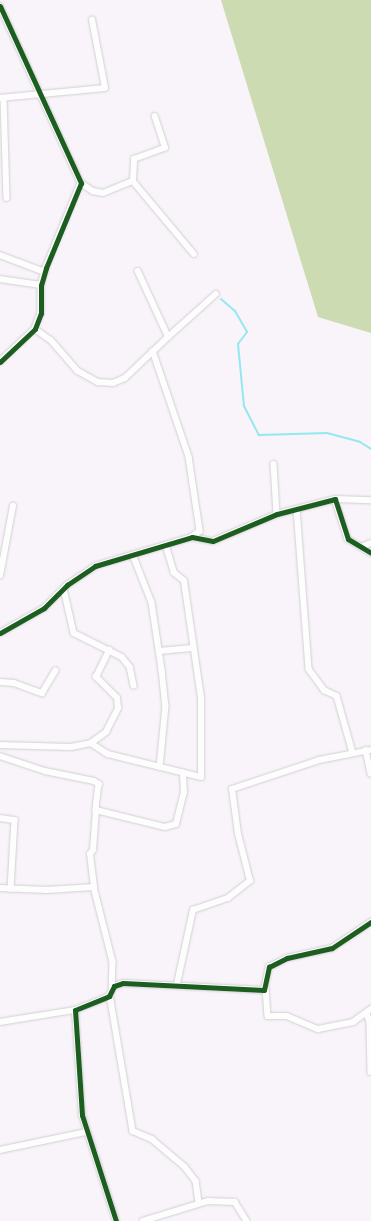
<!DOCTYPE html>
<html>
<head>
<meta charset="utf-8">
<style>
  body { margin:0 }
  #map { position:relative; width:371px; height:1221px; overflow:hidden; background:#f8f4f9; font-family:"Work Sans",sans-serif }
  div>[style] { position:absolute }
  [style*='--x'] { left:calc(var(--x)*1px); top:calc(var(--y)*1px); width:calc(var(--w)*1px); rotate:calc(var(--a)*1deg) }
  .forest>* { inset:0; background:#ccdbb2 }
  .stream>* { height:2px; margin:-1px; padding:0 1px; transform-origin:1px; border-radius:1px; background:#93e8f1 }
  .roads { filter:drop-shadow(0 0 1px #d2cfd3) drop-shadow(0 0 1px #d2cfd3) }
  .minor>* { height:5.5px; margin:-2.75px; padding:0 2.75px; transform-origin:2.75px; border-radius:2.75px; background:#fefdfe }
  .cycleway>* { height:5px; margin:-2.5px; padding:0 2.5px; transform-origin:2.5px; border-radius:2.5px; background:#1b5e20 }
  span { translate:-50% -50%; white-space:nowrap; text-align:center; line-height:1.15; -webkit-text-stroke:4px #f9f1fc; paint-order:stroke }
</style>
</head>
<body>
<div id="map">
  <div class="forest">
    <div style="clip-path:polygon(221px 0,371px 0,371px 333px,318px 317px)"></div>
  </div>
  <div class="stream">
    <div style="--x:221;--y:299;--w:18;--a:41"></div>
    <div style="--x:235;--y:311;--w:24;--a:60"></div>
    <div style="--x:247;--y:332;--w:15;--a:127"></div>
    <div style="--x:238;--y:344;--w:62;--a:84.5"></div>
    <div style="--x:244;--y:406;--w:33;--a:63"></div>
    <div style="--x:259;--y:435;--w:68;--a:-1.7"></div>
    <div style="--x:327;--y:433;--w:34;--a:15"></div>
    <div style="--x:360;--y:442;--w:13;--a:32"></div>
  </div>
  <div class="roads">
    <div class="minor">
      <div style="--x:0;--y:6;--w:195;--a:65.4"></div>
      <div style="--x:81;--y:183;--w:92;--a:112.4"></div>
      <div style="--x:46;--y:268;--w:18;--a:106"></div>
      <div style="--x:41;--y:285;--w:28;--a:90"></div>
      <div style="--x:41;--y:313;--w:17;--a:111"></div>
      <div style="--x:35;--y:329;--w:48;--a:136.7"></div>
      <div style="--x:0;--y:98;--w:105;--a:-5.4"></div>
      <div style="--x:105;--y:88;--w:69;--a:-100.8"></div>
      <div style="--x:4;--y:98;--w:100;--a:88.3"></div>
      <div style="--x:133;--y:181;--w:22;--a:-87"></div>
      <div style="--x:134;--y:159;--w:33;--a:-20"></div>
      <div style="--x:165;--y:148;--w:33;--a:-108"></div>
      <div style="--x:81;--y:183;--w:14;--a:34"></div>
      <div style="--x:93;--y:191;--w:10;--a:11"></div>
      <div style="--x:103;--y:193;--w:32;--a:-22"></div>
      <div style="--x:133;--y:181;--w:95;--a:50.1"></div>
      <div style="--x:0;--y:255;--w:48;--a:20.7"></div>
      <div style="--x:0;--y:279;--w:41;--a:8.3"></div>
      <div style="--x:35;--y:329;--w:19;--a:35"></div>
      <div style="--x:51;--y:340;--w:41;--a:48.9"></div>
      <div style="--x:78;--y:371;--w:23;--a:29"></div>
      <div style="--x:98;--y:382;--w:15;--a:4"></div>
      <div style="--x:113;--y:383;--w:13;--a:-23"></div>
      <div style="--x:125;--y:378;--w:59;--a:-43.6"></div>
      <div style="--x:168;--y:337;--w:72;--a:-114.8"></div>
      <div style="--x:168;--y:337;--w:64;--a:-41.9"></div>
      <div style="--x:153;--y:351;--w:112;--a:71.2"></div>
      <div style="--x:189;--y:457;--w:75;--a:81.5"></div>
      <div style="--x:200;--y:531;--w:10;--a:143"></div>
      <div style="--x:274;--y:464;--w:50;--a:86.6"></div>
      <div style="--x:335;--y:499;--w:36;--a:2"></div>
      <div style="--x:297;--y:509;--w:160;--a:85.7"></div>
      <div style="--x:309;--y:669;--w:26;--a:54"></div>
      <div style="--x:324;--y:690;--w:14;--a:25"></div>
      <div style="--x:337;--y:696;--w:59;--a:74.3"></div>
      <div style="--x:361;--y:547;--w:11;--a:-22"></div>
      <div style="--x:134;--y:557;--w:49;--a:68.6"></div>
      <div style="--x:152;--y:603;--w:68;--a:81.5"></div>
      <div style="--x:162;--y:670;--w:36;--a:84"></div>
      <div style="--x:166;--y:706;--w:61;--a:95.6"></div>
      <div style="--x:0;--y:576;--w:71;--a:-79.5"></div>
      <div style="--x:64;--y:589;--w:45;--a:77.2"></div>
      <div style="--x:74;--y:633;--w:54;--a:26.6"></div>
      <div style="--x:122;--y:657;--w:13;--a:51"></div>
      <div style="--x:130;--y:667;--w:19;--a:78"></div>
      <div style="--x:0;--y:633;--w:51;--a:-29.6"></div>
      <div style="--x:44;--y:608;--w:33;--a:-45"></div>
      <div style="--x:67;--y:585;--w:34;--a:-34"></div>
      <div style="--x:95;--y:566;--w:101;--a:-16.6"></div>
      <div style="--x:192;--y:537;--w:21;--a:11"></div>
      <div style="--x:213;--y:541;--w:69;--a:-22.9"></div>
      <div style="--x:277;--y:514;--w:60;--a:-14.5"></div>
      <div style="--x:335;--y:499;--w:42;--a:72"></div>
      <div style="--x:348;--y:539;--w:27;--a:31"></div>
      <div style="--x:159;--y:651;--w:33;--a:-5"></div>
      <div style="--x:0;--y:682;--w:14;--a:4"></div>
      <div style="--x:14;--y:683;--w:30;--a:20"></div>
      <div style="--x:42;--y:693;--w:26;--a:-59"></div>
      <div style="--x:91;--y:743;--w:20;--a:33"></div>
      <div style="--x:108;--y:754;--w:96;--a:13.9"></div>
      <div style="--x:201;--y:777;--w:79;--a:-90"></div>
      <div style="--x:201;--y:698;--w:118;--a:-98.3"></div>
      <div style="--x:184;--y:581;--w:13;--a:-141"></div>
      <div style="--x:174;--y:573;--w:28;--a:-107"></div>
      <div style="--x:0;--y:745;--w:71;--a:1.6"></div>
      <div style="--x:71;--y:747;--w:20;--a:-11"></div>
      <div style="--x:91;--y:743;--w:19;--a:-36"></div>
      <div style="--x:106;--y:732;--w:27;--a:-63"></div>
      <div style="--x:118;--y:708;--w:10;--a:-96"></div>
      <div style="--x:117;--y:698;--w:30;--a:-135"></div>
      <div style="--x:96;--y:677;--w:30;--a:-64"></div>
      <div style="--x:366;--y:750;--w:24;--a:78"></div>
      <div style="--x:0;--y:756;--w:47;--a:18.4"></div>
      <div style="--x:45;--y:771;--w:50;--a:11.5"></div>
      <div style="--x:94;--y:781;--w:6;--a:31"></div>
      <div style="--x:99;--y:784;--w:26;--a:97"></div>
      <div style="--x:96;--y:810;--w:71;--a:13.8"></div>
      <div style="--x:165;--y:827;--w:11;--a:-15"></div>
      <div style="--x:176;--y:824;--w:32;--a:-76"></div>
      <div style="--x:184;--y:793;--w:20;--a:-93"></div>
      <div style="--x:0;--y:818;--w:15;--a:8"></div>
      <div style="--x:15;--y:820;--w:69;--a:93.3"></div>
      <div style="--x:94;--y:887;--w:33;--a:-97"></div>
      <div style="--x:90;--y:854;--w:5;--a:-53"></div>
      <div style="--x:93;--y:850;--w:40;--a:-85.7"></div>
      <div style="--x:0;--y:888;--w:47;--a:2.4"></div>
      <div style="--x:47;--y:890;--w:47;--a:-3.7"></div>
      <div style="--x:94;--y:887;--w:77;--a:75.8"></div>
      <div style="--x:113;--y:962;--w:25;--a:92"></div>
      <div style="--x:177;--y:984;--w:76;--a:-77.8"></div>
      <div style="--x:193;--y:910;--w:37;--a:-19"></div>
      <div style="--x:228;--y:898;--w:28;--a:-38"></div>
      <div style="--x:250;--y:881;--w:49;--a:-104.3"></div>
      <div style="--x:238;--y:834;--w:45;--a:-97.6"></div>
      <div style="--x:232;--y:789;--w:92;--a:-18.4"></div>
      <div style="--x:319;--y:760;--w:53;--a:-10.9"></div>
      <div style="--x:266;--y:988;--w:28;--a:86"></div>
      <div style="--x:268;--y:1016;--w:19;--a:0"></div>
      <div style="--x:287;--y:1016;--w:34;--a:23"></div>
      <div style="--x:318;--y:1029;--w:36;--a:-11"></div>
      <div style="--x:353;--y:1022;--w:22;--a:-36"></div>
      <div style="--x:110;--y:995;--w:138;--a:80.4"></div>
      <div style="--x:133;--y:1131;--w:21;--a:23"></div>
      <div style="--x:152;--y:1139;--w:43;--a:40.3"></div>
      <div style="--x:185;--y:1167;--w:18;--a:52"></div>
      <div style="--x:196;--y:1181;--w:22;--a:82"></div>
      <div style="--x:367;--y:1014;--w:9;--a:69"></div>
      <div style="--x:370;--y:1022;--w:50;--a:88.9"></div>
      <div style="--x:0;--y:1022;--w:76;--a:-9.1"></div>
      <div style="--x:0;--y:1150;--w:88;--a:-11.8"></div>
      <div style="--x:116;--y:1221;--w:111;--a:-107.8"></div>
      <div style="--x:82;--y:1115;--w:105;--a:-93.8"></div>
      <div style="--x:75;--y:1010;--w:37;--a:-22"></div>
      <div style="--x:109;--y:996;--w:11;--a:-63"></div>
      <div style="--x:114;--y:986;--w:9;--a:-18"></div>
      <div style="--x:123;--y:983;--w:141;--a:2.8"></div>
      <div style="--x:264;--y:990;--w:24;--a:-78"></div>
      <div style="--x:269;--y:967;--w:20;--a:-27"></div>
      <div style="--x:287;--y:958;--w:46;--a:-12.5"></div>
      <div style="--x:332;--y:948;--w:47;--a:-33.7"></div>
      <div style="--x:143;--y:1221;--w:68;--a:-17.1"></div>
      <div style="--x:208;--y:1201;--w:27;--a:2"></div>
      <div style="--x:235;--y:1202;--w:22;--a:58"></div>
    </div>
  </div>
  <div class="cycleway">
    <div style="--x:0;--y:6;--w:195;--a:65.4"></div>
    <div style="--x:81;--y:183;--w:92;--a:112.4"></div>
    <div style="--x:46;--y:268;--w:18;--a:106"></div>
    <div style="--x:41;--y:285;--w:28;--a:90"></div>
    <div style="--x:41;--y:313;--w:17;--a:111"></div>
    <div style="--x:35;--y:329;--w:48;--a:136.7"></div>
    <div style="--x:0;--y:633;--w:51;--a:-29.6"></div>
    <div style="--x:44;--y:608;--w:33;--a:-45"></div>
    <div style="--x:67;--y:585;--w:34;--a:-34"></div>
    <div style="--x:95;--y:566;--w:101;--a:-16.6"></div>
    <div style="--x:192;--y:537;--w:21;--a:11"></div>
    <div style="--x:213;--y:541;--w:69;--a:-22.9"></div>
    <div style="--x:277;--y:514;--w:60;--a:-14.5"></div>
    <div style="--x:335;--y:499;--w:42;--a:72"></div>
    <div style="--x:348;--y:539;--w:27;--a:31"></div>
    <div style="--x:116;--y:1221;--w:111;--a:-107.8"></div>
    <div style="--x:82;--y:1115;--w:105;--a:-93.8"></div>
    <div style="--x:75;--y:1010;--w:37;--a:-22"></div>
    <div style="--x:109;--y:996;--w:11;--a:-63"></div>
    <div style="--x:114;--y:986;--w:9;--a:-18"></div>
    <div style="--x:123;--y:983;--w:141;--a:2.8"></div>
    <div style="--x:264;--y:990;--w:24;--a:-78"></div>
    <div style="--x:269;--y:967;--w:20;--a:-27"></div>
    <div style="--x:287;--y:958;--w:46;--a:-12.5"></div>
    <div style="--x:332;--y:948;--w:47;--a:-33.7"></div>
  </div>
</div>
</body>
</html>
